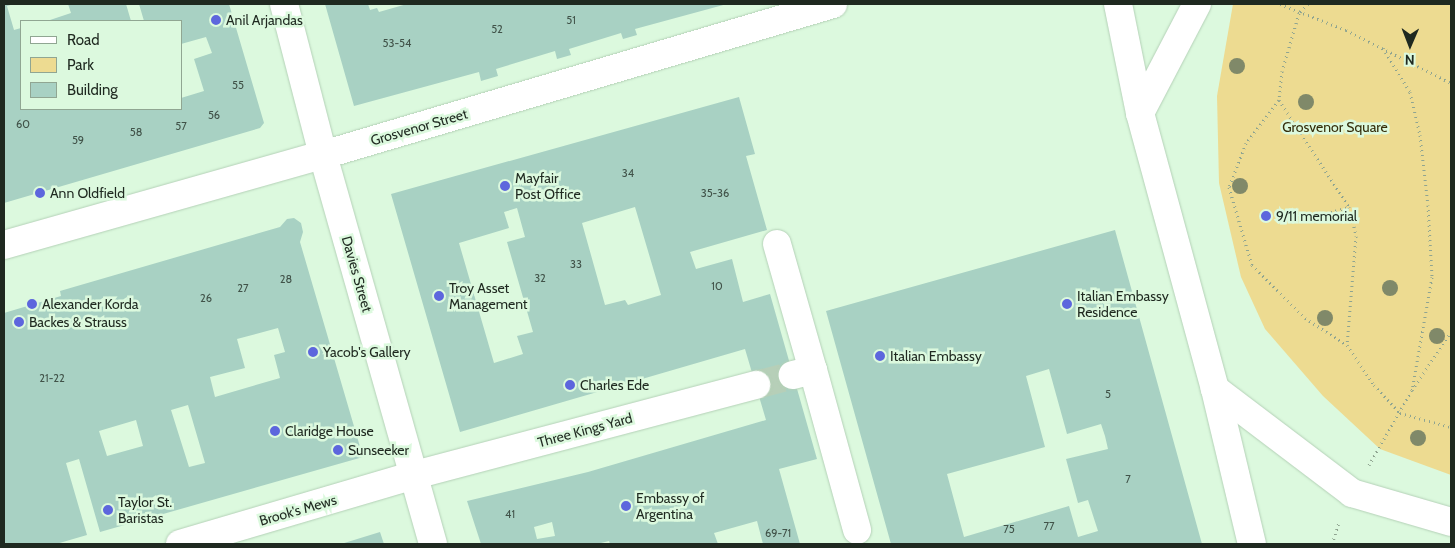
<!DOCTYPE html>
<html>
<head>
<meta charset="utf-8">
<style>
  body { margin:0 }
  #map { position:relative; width:1455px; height:548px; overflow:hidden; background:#dcf9de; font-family:Cabin,sans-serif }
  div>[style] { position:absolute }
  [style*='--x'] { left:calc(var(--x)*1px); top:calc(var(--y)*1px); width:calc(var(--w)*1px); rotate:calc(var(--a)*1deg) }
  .green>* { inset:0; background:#eddb91 }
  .building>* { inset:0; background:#a8d1c3 }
  .minor-tunnel>* { height:28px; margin-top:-14px; transform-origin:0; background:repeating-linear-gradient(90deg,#b6cfb8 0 28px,transparent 0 42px) }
  .path>* { height:3px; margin-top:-1.5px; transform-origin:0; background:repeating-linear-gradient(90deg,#8fa490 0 1px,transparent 0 5px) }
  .roads { filter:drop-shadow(0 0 1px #b4d1b7) drop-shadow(0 0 1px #b4d1b7) }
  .minor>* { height:28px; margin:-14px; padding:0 14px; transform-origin:14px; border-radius:14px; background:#fff }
  .tertiary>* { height:28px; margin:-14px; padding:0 14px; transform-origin:14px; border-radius:14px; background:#fff }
  .trees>* { width:16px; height:16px; margin:-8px; border-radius:50%; background:#808969 }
  .dots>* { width:14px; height:14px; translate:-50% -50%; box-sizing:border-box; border:2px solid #dcf9de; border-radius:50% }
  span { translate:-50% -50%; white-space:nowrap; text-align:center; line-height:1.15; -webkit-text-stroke:5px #dcf9de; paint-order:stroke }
  .number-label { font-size:11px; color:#415349 }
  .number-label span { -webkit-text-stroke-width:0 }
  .poi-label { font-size:14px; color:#1f2920 }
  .left { translate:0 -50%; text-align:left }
  .street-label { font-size:14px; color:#1f2920 }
  .park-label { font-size:14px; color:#342d0a }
  .frame { position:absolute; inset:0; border:5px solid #1f2920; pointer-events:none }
  .legend { position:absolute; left:20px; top:20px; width:162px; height:90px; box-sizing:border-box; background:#dcf9de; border:1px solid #90a692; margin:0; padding:6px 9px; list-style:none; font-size:15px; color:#1f2920 }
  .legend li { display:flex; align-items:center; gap:10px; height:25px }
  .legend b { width:25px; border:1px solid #90a692 }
  .north { position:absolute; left:1385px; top:20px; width:50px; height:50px; -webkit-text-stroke:4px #dcf9de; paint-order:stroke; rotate:181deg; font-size:14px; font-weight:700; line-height:20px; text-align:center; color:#1f2920 }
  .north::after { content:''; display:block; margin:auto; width:18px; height:22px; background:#1f2920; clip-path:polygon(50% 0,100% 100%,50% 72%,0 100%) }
</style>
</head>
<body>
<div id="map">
  <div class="green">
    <div style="clip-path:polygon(1233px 4px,1451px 4px,1451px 475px,1380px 449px,1323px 396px,1265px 329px,1241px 277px,1219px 183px,1217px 96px)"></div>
  </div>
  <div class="building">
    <div style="clip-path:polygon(4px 4px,14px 4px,7px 6px,14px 30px,21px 28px,21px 109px,181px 109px,181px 98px,204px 91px,194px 59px,212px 53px,206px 37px,181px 44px,181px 21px,144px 21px,139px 4px,229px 4px,264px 123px,260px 128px,4px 203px)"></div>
    <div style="clip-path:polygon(68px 4px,126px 4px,131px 21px,47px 21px,71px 13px)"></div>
    <div style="clip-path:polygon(325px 4px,368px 4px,370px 10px,377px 8px,379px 12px,407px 4px,727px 4px,635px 29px,637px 35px,623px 39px,621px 33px,569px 49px,571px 55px,557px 59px,555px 51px,496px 69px,498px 76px,481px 81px,479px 72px,354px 106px)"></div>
    <div style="clip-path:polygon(evenodd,739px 97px,755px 154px,746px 156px,767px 230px,690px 252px,696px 269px,732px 259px,743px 302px,770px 294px,817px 459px,779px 469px,800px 544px,763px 544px,757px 521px,714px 533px,718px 544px,610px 544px,609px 541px,597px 544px,481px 544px,467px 501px,588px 472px,766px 420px,745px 349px,460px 432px,391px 194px,739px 97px,635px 207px,661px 295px,628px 305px,625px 300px,605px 305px,582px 223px,635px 207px,739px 97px,517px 208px,525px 237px,507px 242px,533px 332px,517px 336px,523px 354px,494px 363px,459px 243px,509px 228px,504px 212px,517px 208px,739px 97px,552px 522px,555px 536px,537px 539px,534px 527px,552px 522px)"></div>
    <div style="clip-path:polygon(evenodd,294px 218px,301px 223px,303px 232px,300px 242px,363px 457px,100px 532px,79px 459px,66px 463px,87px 535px,56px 544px,4px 544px,4px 313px,61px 296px,60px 291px,280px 227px,287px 219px,294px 218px,278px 328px,285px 352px,274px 355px,280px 378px,215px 397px,210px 377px,245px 368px,237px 339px,278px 328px,294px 218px,188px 405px,205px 463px,189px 467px,171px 410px,188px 405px,294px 218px,136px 420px,143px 446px,107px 456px,99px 431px,136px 420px)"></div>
    <div style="clip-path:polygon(evenodd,1115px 230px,1202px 544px,891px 544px,826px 311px,1115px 230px,1049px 369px,1067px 434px,1101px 424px,1105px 436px,1108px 449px,1066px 459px,1078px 503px,1088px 500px,1098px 531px,1078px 537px,1069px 506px,964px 537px,947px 474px,1045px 447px,1026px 376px,1049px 369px)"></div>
    <div style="clip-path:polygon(380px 532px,384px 544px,341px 544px)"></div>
  </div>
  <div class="minor-tunnel">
    <div style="--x:756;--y:385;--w:38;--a:-15"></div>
  </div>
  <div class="path">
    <div style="--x:1280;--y:4;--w:71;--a:21.5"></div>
    <div style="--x:1346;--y:30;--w:118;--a:26.8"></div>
    <div style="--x:1308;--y:4;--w:13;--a:135"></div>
    <div style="--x:1299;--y:13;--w:60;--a:106.3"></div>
    <div style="--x:1282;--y:71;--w:29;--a:96"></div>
    <div style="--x:1279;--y:100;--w:128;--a:56.8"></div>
    <div style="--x:1349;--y:207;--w:30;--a:76"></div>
    <div style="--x:1356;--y:236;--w:109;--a:94.7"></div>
    <div style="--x:1347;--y:345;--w:48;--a:56"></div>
    <div style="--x:1374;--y:385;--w:38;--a:47"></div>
    <div style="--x:1400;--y:413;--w:53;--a:15.4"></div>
    <div style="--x:1383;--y:48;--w:52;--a:58.5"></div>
    <div style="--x:1410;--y:92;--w:44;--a:76.9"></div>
    <div style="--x:1420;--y:135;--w:70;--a:83.5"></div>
    <div style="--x:1428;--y:205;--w:72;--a:86.8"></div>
    <div style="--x:1432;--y:277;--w:115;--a:100"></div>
    <div style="--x:1279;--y:100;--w:54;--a:127.5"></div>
    <div style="--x:1246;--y:143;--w:47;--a:111.1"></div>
    <div style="--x:1229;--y:187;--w:81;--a:73.6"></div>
    <div style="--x:1252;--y:265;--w:75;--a:45"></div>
    <div style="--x:1305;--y:318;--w:50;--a:32.7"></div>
    <div style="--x:1297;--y:221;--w:54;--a:-15.1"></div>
    <div style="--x:1369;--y:465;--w:86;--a:-60.2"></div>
    <div style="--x:1412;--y:390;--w:70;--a:-56.1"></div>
    <div style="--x:1332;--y:544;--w:22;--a:-72"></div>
  </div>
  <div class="roads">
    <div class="minor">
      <div style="--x:323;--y:155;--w:404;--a:74.2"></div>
      <div style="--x:777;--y:244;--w:131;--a:74.1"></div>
      <div style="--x:813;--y:370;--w:21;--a:166"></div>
      <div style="--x:813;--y:370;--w:166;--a:74.6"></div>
      <div style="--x:1215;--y:389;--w:159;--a:76.6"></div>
      <div style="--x:180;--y:544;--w:245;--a:-16.4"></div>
      <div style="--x:415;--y:475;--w:353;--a:-14.8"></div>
    </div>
    <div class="tertiary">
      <div style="--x:284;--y:4;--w:156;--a:75.5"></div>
      <div style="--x:1118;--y:4;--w:111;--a:78.6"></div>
      <div style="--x:1140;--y:113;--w:286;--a:74.8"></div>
      <div style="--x:1215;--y:389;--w:172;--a:37.2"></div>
      <div style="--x:1352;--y:493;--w:103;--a:16.3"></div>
      <div style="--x:1140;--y:113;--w:123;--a:-62.4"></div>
      <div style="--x:4;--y:245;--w:331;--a:-15.8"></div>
      <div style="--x:323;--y:155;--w:532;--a:-16.49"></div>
    </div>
  </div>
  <div class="trees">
    <div style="left:1237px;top:66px"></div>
    <div style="left:1306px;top:102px"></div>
    <div style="left:1240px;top:186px"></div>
    <div style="left:1390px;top:288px"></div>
    <div style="left:1325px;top:318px"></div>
    <div style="left:1437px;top:336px"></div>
    <div style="left:1418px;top:438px"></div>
  </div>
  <div class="dots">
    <div style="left:216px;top:20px;background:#5d66dd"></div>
    <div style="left:505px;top:186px;background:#5d66dd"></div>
    <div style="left:40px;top:193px;background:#5d66dd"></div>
    <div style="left:1266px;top:216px;background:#5d66dd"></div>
    <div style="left:439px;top:296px;background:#5d66dd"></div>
    <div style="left:32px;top:304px;background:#5d66dd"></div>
    <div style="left:1067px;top:304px;background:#5d66dd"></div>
    <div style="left:19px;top:322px;background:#5d66dd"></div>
    <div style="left:313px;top:352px;background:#5d66dd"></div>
    <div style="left:880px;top:356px;background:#5d66dd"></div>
    <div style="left:570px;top:385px;background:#5d66dd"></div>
    <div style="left:275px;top:431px;background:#5d66dd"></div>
    <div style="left:338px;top:450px;background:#5d66dd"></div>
    <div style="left:626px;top:506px;background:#5d66dd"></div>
    <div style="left:108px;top:510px;background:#5d66dd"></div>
  </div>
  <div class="number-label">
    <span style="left:571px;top:20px">51</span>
    <span style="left:497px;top:29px">52</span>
    <span style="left:397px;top:43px">53-54</span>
    <span style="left:238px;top:85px">55</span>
    <span style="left:214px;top:115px">56</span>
    <span style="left:23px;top:124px">60</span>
    <span style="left:181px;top:126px">57</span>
    <span style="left:136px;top:132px">58</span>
    <span style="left:78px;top:140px">59</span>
    <span style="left:628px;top:173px">34</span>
    <span style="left:715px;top:193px">35-36</span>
    <span style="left:576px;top:264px">33</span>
    <span style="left:540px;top:278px">32</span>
    <span style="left:286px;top:279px">28</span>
    <span style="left:717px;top:286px">10</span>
    <span style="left:243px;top:288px">27</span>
    <span style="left:206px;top:298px">26</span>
    <span style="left:52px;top:378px">21-22</span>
    <span style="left:1108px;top:394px">5</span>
    <span style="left:1128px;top:479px">7</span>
    <span style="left:510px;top:514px">41</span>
    <span style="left:1049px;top:526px">77</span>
    <span style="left:1009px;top:529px">75</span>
    <span style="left:778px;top:533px">69-71</span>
  </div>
  <div class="poi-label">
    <span class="left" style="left:226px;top:20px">Anil Arjandas</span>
    <span class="left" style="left:515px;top:186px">Mayfair<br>Post Office</span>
    <span class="left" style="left:50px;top:193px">Ann Oldfield</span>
    <span class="left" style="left:1276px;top:216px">9/11 memorial</span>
    <span class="left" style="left:449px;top:296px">Troy Asset<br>Management</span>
    <span class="left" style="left:1077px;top:304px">Italian Embassy<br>Residence</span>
    <span class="left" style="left:42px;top:304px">Alexander Korda</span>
    <span class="left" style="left:29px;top:322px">Backes &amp; Strauss</span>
    <span class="left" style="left:323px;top:352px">Yacob's Gallery</span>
    <span class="left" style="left:890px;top:356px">Italian Embassy</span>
    <span class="left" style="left:580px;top:385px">Charles Ede</span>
    <span class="left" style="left:285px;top:431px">Claridge House</span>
    <span class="left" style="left:348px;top:450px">Sunseeker</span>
    <span class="left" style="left:636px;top:506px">Embassy of<br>Argentina</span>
    <span class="left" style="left:118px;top:510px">Taylor St.<br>Baristas</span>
  </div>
  <div class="street-label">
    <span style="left:419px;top:127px;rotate:-16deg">Grosvenor Street</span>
    <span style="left:357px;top:274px;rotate:74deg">Davies Street</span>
    <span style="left:585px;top:430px;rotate:-15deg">Three Kings Yard</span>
    <span style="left:298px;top:510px;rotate:-16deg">Brook's Mews</span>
  </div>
  <div class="park-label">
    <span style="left:1335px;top:127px">Grosvenor Square</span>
  </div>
  <div class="frame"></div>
  <ul class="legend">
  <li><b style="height:6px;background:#fff"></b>Road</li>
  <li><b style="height:14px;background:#eddb91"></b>Park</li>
  <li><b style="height:14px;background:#a8d1c3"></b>Building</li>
  </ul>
  <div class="north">N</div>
</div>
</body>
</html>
